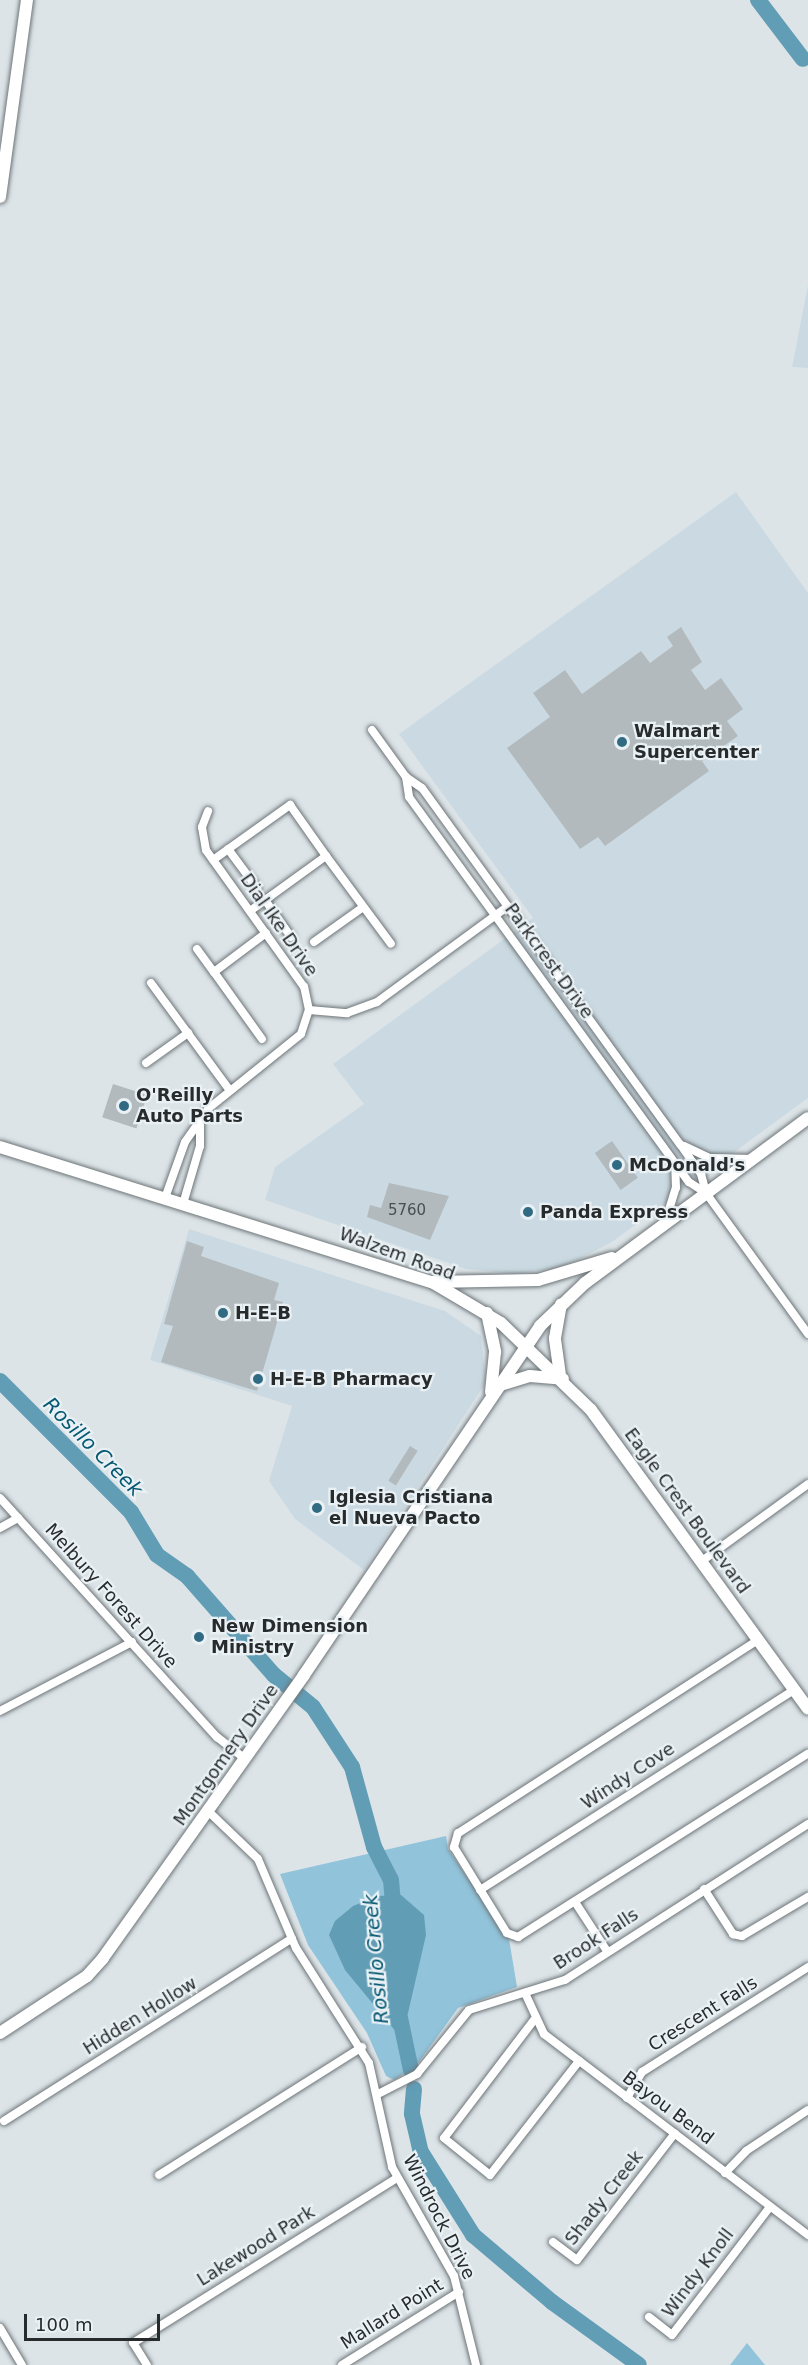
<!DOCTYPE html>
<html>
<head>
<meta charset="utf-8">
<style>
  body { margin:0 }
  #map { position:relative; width:808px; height:2365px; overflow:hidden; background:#dce4e8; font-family:"DejaVu Sans",sans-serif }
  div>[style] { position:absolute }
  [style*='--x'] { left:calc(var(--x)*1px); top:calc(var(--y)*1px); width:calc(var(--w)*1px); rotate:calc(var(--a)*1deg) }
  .built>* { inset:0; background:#cbdae2 }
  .green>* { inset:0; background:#91c3da }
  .water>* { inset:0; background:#629db6 }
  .river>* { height:16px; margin:-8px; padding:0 8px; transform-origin:8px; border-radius:8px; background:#629db6 }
  .building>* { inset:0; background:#b2babe; transform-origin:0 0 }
  .roads { filter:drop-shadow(0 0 2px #6e7578) drop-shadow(0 0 2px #6e7578) }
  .street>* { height:8px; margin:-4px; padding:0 4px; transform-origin:4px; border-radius:4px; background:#fff }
  .secondary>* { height:12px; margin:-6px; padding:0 6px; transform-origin:6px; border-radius:6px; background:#fff }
  .dots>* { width:16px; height:16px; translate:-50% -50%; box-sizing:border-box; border:3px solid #e9f1f5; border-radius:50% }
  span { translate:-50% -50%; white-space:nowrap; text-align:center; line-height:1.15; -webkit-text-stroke:4.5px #e9f1f5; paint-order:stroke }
  .number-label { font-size:15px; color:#4a4f50 }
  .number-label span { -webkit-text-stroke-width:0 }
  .poi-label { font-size:18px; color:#282b2c; font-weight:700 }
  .left { translate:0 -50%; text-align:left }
  .street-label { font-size:18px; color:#282b2c }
  .water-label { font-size:20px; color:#065872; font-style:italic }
  .scale { position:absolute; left:24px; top:2314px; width:136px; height:27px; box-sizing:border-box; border:3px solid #282b2c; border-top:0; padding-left:8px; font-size:18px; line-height:21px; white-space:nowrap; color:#282b2c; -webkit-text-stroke:4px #e9f1f5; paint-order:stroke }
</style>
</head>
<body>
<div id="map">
  <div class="built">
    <div style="clip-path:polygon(808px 285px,808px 368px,792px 367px)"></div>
    <div style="clip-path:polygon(736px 492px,808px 593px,808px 1098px,612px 1242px,564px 1267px,517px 1274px,466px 1269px,265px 1200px,275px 1167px,364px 1104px,333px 1064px,533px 918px,399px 734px)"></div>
    <div style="clip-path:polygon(189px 1229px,445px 1311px,481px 1336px,486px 1382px,364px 1570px,295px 1519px,269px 1481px,292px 1406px,150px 1360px)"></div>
  </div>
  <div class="green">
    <div style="clip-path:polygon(446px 1836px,448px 1849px,509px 1939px,517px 1987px,458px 2008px,416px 2066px,394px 2080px,386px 2076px,367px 2033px,308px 1945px,280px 1874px)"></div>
    <div style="clip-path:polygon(747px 2343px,765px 2365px,730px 2365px)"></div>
  </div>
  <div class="water">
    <div style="clip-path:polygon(401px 1895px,424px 1915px,426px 1935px,402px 2039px,345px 1970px,329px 1935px,335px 1921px,353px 1906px,378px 1896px)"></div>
  </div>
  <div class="river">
    <div style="--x:758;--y:0;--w:74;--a:52.7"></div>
    <div style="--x:0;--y:1381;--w:185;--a:45"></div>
    <div style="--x:131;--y:1512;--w:50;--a:58.8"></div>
    <div style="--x:157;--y:1555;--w:37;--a:35"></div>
    <div style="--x:187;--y:1576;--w:132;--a:48.7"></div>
    <div style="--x:274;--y:1675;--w:50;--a:39.4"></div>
    <div style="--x:313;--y:1707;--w:72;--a:57"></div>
    <div style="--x:352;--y:1767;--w:83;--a:74.6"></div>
    <div style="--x:374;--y:1847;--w:37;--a:63"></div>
    <div style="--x:391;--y:1880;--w:37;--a:85"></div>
    <div style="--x:400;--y:2018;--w:53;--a:78.1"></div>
    <div style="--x:414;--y:2089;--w:25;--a:95"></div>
    <div style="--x:412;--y:2114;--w:39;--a:77"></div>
    <div style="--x:421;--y:2152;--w:98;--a:57.9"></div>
    <div style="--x:473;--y:2235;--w:104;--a:40.3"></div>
    <div style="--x:552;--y:2302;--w:107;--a:35.9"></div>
  </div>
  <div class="building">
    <div style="clip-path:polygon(681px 627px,702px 662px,691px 670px,705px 690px,721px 678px,743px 709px,727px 721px,738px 736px,702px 761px,709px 771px,605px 846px,598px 837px,580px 849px,507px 748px,550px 717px,533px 693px,565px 670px,582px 694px,641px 651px,650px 663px,673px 646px,667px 637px)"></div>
    <div style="left:113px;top:1084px;width:36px;height:35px;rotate:18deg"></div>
    <div style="left:612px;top:1141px;width:45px;height:21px;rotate:55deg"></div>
    <div style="clip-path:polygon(389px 1183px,449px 1196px,430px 1240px,367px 1217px,370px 1205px,381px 1208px)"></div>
    <div style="clip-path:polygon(187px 1241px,204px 1247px,201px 1256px,279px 1283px,274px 1300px,283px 1302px,257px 1391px,161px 1362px,173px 1326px,164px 1324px)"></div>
    <div style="left:410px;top:1446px;width:9px;height:41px;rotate:32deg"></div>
  </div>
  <div class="roads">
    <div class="street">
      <div style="--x:372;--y:730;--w:58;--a:54.1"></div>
      <div style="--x:406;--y:777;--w:19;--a:35"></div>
      <div style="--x:422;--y:788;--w:440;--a:54.1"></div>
      <div style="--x:680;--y:1144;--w:37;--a:55"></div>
      <div style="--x:701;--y:1174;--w:20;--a:75"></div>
      <div style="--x:406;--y:777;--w:20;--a:81"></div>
      <div style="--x:409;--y:797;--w:476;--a:54"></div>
      <div style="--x:689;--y:1182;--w:20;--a:33"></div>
      <div style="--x:706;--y:1193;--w:174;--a:54.1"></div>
      <div style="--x:228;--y:849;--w:49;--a:53.4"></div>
      <div style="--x:213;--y:860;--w:95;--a:-35.5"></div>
      <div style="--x:290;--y:805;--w:62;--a:54.8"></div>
      <div style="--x:265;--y:900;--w:45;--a:54.9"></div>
      <div style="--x:250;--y:911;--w:94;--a:-35.9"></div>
      <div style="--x:326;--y:856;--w:109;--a:53.5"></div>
      <div style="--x:314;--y:942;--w:60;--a:-35.5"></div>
      <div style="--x:197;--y:949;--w:29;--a:54"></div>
      <div style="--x:151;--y:983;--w:130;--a:53.7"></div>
      <div style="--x:309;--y:1010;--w:38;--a:5"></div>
      <div style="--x:347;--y:1013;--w:32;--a:-20"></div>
      <div style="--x:377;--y:1002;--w:162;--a:-36.2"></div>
      <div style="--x:262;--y:1039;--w:82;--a:-125.6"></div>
      <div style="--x:214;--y:972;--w:65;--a:-36.9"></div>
      <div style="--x:146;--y:1063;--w:52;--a:-35.5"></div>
      <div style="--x:684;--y:1146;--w:29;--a:25"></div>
      <div style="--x:710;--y:1158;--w:43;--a:1.3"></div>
      <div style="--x:165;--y:1198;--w:59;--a:-70.3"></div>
      <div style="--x:185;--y:1142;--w:42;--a:-54.8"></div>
      <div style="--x:209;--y:1108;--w:118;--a:-38.8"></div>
      <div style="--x:301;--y:1034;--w:25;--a:-72"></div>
      <div style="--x:309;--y:1010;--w:24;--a:-102"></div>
      <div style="--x:304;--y:987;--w:168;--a:-125.6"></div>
      <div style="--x:206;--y:850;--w:23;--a:-100"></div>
      <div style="--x:202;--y:827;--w:17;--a:-69"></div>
      <div style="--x:183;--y:1204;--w:60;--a:-73.7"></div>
      <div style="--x:200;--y:1146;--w:21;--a:-90"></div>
      <div style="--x:665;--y:1223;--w:37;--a:-73"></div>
      <div style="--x:676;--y:1188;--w:23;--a:-92"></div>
      <div style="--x:0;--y:1498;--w:323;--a:47.8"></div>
      <div style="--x:217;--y:1737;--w:36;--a:38"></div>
      <div style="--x:0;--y:1528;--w:21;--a:-29"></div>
      <div style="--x:702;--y:1561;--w:131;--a:-36"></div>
      <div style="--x:758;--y:1640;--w:357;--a:147.2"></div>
      <div style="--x:458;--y:1833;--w:15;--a:106"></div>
      <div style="--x:454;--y:1847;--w:101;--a:58.4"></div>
      <div style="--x:507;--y:1933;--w:12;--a:20"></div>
      <div style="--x:518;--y:1937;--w:343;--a:-32.3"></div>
      <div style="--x:0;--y:1711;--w:149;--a:-27.6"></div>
      <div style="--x:208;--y:1811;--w:69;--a:43.8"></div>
      <div style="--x:258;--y:1859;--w:97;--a:66.9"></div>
      <div style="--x:296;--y:1948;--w:136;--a:57.6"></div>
      <div style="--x:369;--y:2063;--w:107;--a:77.5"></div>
      <div style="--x:392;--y:2167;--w:125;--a:60.4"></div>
      <div style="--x:454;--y:2276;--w:92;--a:76.1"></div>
      <div style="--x:704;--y:1889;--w:54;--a:57.2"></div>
      <div style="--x:733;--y:1934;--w:9;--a:13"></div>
      <div style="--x:742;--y:1936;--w:77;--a:-30.6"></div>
      <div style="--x:480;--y:1890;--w:372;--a:-32.5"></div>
      <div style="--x:575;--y:1902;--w:59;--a:56.9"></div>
      <div style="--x:525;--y:1993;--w:45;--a:65.1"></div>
      <div style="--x:544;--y:2034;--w:332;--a:37.3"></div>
      <div style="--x:534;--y:2020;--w:148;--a:127.3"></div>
      <div style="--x:444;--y:2138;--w:59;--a:38.8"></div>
      <div style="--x:490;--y:2175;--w:145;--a:-52"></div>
      <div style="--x:378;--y:2094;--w:44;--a:-27.1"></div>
      <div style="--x:417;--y:2074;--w:82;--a:-50.9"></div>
      <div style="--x:469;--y:2010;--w:101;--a:-17.4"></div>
      <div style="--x:565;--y:1980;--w:289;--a:-32.7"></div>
      <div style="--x:627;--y:2098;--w:30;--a:-60"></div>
      <div style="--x:642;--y:2072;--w:196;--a:-32.3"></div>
      <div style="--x:4;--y:2121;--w:341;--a:-32.4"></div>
      <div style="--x:725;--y:2173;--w:30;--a:-46"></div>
      <div style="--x:746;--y:2151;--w:74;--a:-33.5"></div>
      <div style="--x:159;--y:2175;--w:240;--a:-32.2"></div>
      <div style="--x:553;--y:2242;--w:30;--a:37"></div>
      <div style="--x:577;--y:2260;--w:160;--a:-52.3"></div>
      <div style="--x:649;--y:2317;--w:29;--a:38"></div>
      <div style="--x:672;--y:2335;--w:160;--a:-52.6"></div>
      <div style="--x:0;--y:2328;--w:43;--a:59.3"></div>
      <div style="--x:147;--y:2365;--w:26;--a:-122"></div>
      <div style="--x:133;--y:2343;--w:311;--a:-32"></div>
      <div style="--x:342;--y:2365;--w:138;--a:-32"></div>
    </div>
    <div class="secondary">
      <div style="--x:0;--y:197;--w:199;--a:-82.2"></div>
      <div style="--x:0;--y:1147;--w:453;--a:17.4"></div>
      <div style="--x:432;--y:1282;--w:80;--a:30.7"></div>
      <div style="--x:501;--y:1323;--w:125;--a:44"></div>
      <div style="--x:591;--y:1410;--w:369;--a:54"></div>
      <div style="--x:432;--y:1282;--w:106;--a:-1.1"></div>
      <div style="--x:538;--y:1280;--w:77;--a:-16.6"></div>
      <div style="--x:487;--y:1313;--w:40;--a:78"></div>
      <div style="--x:495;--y:1352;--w:40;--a:95.7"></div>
      <div style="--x:560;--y:1375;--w:37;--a:-98"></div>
      <div style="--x:555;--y:1338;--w:34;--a:-80"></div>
      <div style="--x:497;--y:1386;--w:34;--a:-17"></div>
      <div style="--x:530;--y:1376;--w:33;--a:5"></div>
      <div style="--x:0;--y:2033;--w:104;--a:-33.2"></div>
      <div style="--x:87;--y:1976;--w:24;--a:-48"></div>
      <div style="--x:103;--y:1958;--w:347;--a:-54.6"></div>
      <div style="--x:304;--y:1675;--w:421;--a:-55.9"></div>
      <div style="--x:540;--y:1326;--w:62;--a:-43.7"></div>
      <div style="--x:585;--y:1283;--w:277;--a:-36.5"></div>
    </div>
  </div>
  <div class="dots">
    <div style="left:622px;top:742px;background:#306b83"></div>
    <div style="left:124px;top:1106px;background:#306b83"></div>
    <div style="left:617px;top:1165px;background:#306b83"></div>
    <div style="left:528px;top:1212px;background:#306b83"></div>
    <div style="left:223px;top:1313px;background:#306b83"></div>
    <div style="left:258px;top:1379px;background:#306b83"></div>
    <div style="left:317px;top:1508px;background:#306b83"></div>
    <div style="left:199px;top:1637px;background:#306b83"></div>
  </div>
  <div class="number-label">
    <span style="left:407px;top:1211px">5760</span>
  </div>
  <div class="poi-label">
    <span class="left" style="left:634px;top:742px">Walmart<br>Supercenter</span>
    <span class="left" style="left:136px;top:1106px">O'Reilly<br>Auto Parts</span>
    <span class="left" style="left:629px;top:1165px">McDonald's</span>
    <span class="left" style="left:540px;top:1212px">Panda Express</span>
    <span class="left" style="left:235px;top:1313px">H-E-B</span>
    <span class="left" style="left:270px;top:1379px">H-E-B Pharmacy</span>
    <span class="left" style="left:329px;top:1508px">Iglesia Cristiana<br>el Nueva Pacto</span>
    <span class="left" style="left:211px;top:1637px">New Dimension<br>Ministry</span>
  </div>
  <div class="street-label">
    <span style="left:279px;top:925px;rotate:55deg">Dial Ike Drive</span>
    <span style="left:549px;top:961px;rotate:54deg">Parkcrest Drive</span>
    <span style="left:397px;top:1254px;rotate:20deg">Walzem Road</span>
    <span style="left:687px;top:1511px;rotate:54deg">Eagle Crest Boulevard</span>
    <span style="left:111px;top:1596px;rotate:48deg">Melbury Forest Drive</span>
    <span style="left:226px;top:1755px;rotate:-55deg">Montgomery Drive</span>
    <span style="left:628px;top:1776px;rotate:-33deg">Windy Cove</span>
    <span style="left:596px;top:1939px;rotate:-33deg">Brook Falls</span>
    <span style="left:703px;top:2014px;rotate:-32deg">Crescent Falls</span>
    <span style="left:140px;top:2016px;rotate:-32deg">Hidden Hollow</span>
    <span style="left:668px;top:2108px;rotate:37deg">Bayou Bend</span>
    <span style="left:604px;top:2198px;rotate:-52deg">Shady Creek</span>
    <span style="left:439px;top:2217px;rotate:63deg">Windrock Drive</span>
    <span style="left:256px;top:2246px;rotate:-32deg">Lakewood Park</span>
    <span style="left:698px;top:2273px;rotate:-53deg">Windy Knoll</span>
    <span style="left:392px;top:2314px;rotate:-32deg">Mallard Point</span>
  </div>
  <div class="water-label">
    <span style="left:93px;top:1447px;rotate:45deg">Rosillo Creek</span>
    <span style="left:376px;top:1959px;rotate:-95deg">Rosillo Creek</span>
  </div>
  <div class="scale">100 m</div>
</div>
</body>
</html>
